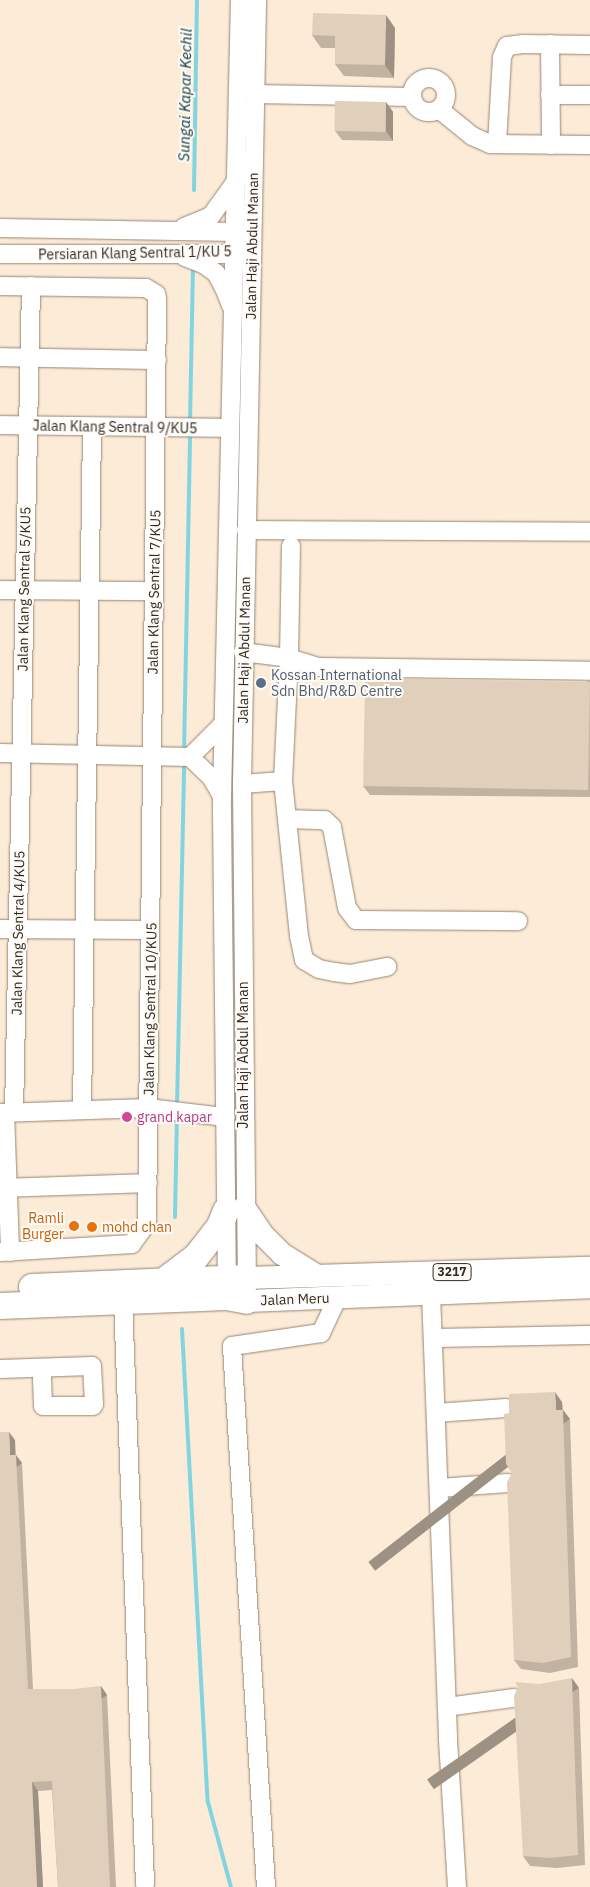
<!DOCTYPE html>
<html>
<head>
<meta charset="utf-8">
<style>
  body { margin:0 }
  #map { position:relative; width:590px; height:1887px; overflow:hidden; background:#fcebd7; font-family:"IBM Plex Sans",sans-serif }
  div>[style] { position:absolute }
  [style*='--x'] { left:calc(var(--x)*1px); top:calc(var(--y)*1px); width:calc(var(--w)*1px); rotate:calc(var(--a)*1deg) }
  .stream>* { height:4px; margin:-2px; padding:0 2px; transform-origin:2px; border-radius:2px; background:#82d5e0 }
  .roads { filter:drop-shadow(0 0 1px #958673) drop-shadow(0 0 1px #958673) }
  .minor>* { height:18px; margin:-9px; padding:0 9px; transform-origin:9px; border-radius:9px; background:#fff }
  .minor>.ring { margin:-9px; padding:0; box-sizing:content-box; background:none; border:18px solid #fff; border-radius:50% }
  .major>* { height:22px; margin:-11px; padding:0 11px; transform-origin:11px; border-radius:11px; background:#fff }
  .highway>* { height:26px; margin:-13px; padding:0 13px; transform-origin:13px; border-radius:13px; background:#fff }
  .wall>* { inset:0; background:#c1b2a1 }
  .shaded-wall>* { inset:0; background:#9d9183; transform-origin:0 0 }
  .building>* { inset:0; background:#e0cfbb; transform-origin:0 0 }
  .dots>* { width:14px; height:14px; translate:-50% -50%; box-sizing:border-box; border:2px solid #fefbf7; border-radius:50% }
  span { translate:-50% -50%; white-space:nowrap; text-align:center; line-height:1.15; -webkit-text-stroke:4px #fefbf7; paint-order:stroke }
  .shield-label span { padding:1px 4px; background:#fefbf7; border:1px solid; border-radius:4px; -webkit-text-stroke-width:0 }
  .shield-label { font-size:12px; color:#302a22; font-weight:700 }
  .street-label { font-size:14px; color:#302a22 }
  .service-label { font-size:14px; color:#4e5e75 }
  .left { translate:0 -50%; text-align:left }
  .hotel-label { font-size:14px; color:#b23c85 }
  .food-label { font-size:14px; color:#c56008 }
  .right { translate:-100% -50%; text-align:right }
  .water-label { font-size:15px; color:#052f34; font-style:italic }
</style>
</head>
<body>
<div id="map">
  <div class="stream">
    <div style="--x:194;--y:190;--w:190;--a:-89.1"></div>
    <div style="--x:190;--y:423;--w:152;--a:-88.9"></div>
    <div style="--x:184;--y:753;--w:321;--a:-88.9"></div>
    <div style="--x:177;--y:1107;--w:345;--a:-88.8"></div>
    <div style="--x:175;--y:1217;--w:100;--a:-88.9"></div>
    <div style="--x:182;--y:1329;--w:474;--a:86.9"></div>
    <div style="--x:208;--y:1802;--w:88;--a:74.9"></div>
  </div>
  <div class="roads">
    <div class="minor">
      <div style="--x:550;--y:44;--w:101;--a:89.4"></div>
      <div class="ring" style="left:412px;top:78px;width:16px;height:16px"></div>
      <div style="--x:255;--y:94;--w:157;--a:1.1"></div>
      <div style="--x:550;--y:95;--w:40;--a:0"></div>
      <div style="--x:440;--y:110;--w:41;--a:39.1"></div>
      <div style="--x:472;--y:136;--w:20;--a:24"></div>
      <div style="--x:490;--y:144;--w:100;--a:0.6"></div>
      <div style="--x:497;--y:144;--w:87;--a:-86.7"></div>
      <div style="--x:502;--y:57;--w:12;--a:-66"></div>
      <div style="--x:507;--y:46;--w:16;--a:-7"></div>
      <div style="--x:523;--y:44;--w:67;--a:0.9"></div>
      <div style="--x:184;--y:227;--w:29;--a:-22"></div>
      <div style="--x:211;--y:216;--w:44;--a:-54.2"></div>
      <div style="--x:0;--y:228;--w:235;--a:1"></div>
      <div style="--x:235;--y:232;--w:10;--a:37"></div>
      <div style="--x:0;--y:254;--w:235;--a:0"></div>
      <div style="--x:235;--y:254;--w:12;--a:-31"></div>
      <div style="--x:185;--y:257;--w:19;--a:21"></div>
      <div style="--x:203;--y:264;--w:16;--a:35"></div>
      <div style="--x:216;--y:273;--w:19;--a:62"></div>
      <div style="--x:225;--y:290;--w:17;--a:69"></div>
      <div style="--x:0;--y:286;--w:146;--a:0.8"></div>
      <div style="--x:146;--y:288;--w:12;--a:31"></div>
      <div style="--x:156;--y:294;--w:5;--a:79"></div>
      <div style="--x:157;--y:299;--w:924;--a:90.62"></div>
      <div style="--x:147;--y:1223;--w:26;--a:126"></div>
      <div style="--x:132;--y:1244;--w:132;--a:176.5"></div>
      <div style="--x:0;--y:357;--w:157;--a:1.1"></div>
      <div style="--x:0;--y:425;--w:230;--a:0.7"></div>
      <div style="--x:246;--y:530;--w:344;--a:0.3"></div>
      <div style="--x:0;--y:590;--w:154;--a:0.4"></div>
      <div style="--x:243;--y:652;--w:46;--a:7.4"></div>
      <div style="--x:289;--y:658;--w:31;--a:17"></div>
      <div style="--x:319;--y:667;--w:271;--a:0.8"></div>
      <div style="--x:0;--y:753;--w:190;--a:1.2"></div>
      <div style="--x:190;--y:757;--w:29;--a:44"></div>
      <div style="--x:211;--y:777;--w:22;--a:60"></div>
      <div style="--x:190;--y:757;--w:47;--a:-45"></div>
      <div style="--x:283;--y:781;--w:156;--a:84.1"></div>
      <div style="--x:299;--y:936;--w:25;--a:78"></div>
      <div style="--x:304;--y:960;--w:17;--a:31"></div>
      <div style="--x:319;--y:969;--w:15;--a:11"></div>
      <div style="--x:334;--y:972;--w:16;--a:7"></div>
      <div style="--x:350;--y:974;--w:38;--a:-11"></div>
      <div style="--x:242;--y:784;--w:41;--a:-4.2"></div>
      <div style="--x:283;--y:781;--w:123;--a:-87.2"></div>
      <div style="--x:289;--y:658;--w:112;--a:-89"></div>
      <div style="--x:287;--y:819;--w:38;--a:2"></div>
      <div style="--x:325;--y:820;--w:10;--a:45"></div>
      <div style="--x:332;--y:827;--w:82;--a:79.5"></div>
      <div style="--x:347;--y:908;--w:15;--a:53"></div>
      <div style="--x:356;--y:920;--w:162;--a:0.4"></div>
      <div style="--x:0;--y:929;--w:150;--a:0.4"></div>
      <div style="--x:82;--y:1110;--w:683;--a:-89.16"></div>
      <div style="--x:14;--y:1112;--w:826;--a:-88.82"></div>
      <div style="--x:0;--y:1113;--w:148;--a:-1.9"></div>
      <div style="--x:148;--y:1108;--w:78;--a:6.7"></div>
      <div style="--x:5;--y:1113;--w:139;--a:87.9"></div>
      <div style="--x:0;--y:1188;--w:148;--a:-1.9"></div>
      <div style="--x:247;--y:1288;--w:504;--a:-90.57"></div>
      <div style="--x:242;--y:784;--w:784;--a:-88.9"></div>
      <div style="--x:227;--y:1289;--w:492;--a:-90.6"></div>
      <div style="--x:222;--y:797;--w:797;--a:-88.71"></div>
      <div style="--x:431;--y:1294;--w:446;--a:87.8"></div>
      <div style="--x:448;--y:1740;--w:147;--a:86.5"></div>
      <div style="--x:123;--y:1301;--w:584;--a:87.84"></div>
      <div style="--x:433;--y:1338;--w:157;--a:-1.1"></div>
      <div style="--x:0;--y:1369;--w:92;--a:-1.9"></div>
      <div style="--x:92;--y:1366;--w:38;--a:87"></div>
      <div style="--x:94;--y:1404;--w:2;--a:117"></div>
      <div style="--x:93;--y:1406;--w:50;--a:180"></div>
      <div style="--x:43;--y:1406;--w:38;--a:-92"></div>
      <div style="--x:436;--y:1413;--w:70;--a:-4.1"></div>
      <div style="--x:439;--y:1488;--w:69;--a:-4.1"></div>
      <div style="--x:447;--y:1707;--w:68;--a:-7.7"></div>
      <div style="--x:266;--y:1887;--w:542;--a:-93.6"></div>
      <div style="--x:232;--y:1346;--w:90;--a:-8.3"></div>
      <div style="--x:321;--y:1333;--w:40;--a:-65"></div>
    </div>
    <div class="major">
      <div style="--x:244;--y:1207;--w:34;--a:56"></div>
      <div style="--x:263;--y:1235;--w:27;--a:45"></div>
      <div style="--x:282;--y:1254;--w:39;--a:32"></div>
      <div style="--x:246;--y:1278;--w:344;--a:-1.7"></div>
      <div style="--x:247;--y:1301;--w:343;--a:-2.3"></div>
    </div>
    <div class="highway">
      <div style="--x:164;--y:1281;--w:40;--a:-37"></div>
      <div style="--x:196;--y:1257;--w:37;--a:-52"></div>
      <div style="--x:219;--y:1228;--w:18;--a:-68"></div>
      <div style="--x:32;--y:1287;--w:214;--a:-2.4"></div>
      <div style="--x:0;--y:1306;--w:227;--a:-2.3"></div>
      <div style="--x:227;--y:1297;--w:20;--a:11"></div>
    </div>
  </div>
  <div class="wall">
    <div style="clip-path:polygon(395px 28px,394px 78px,344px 76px,335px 64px,335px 48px,321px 48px,312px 35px)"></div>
    <div style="clip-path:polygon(386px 102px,393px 112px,393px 141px,342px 140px,335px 131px)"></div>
    <div style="clip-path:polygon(590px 680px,590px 797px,370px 795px,363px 786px)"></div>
    <div style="clip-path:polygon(562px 1402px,563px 1410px,570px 1419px,578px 1667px,550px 1673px,521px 1669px,514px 1660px)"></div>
    <div style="clip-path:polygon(15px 1440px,15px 1455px,22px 1463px,33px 1689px,107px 1695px,116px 1887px,58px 1887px,52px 1790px,38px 1791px,43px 1887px,0 1887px)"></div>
    <div style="clip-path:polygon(539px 1684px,579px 1688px,585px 1865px,557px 1868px,530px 1866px,523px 1856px)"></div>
  </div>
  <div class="shaded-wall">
    <div style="clip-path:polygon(386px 15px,395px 28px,394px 78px,385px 65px)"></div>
    <div style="clip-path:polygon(386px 102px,393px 112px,393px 141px,386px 131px)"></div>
    <div style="clip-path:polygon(555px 1392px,562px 1402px,563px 1420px,556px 1410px)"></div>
    <div style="left:563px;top:1410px;width:11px;height:247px;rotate:52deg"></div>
    <div style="clip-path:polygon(9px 1432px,15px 1440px,16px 1464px,10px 1455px)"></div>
    <div style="left:16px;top:1455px;width:10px;height:234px;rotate:53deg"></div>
    <div style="left:572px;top:1678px;width:12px;height:177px;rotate:55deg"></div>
    <div style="left:101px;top:1686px;width:11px;height:201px;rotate:56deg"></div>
    <div style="clip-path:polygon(32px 1782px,38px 1791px,43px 1887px,37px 1887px)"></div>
  </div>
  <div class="building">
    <div style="clip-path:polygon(313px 13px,386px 15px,385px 65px,335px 64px,335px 36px,312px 35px)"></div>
    <div style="left:335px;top:101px;width:51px;height:30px;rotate:1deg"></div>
    <div style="left:365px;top:678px;width:225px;height:108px;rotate:1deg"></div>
    <div style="clip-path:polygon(555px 1392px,556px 1410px,563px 1410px,571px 1657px,543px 1663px,514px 1660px,507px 1482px,512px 1473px,506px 1464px,504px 1414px,509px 1413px,509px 1394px)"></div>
    <div style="clip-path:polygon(0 1432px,9px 1432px,10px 1455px,16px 1455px,28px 1689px,74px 1689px,101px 1686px,110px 1887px,58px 1887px,52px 1781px,32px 1782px,37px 1887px,0 1887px)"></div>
    <div style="clip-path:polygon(572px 1678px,578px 1855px,550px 1858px,523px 1856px,514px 1696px,518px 1687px,515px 1682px,539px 1684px)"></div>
  </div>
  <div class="dots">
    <div style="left:261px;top:683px;background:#5c6f8a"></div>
    <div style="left:127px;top:1117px;background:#d1479c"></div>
    <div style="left:74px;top:1226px;background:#e8710a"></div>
    <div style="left:92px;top:1227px;background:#e8710a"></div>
  </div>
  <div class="shield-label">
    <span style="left:452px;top:1272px">3217</span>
  </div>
  <div class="street-label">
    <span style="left:252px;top:246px;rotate:-89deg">Jalan Haji Abdul Manan</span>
    <span style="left:135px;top:253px;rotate:-1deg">Persiaran Klang Sentral 1/KU 5</span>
    <span style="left:115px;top:427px;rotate:1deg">Jalan Klang Sentral 9/KU5</span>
    <span style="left:24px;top:589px;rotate:-89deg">Jalan Klang Sentral 5/KU5</span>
    <span style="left:154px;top:592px;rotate:-89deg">Jalan Klang Sentral 7/KU5</span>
    <span style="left:244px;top:650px;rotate:-89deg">Jalan Haji Abdul Manan</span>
    <span style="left:18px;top:933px;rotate:-89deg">Jalan Klang Sentral 4/KU5</span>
    <span style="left:150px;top:1009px;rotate:-89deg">Jalan Klang Sentral 10/KU5</span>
    <span style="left:243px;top:1055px;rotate:-90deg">Jalan Haji Abdul Manan</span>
    <span style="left:295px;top:1299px;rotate:-2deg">Jalan Meru</span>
  </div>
  <div class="service-label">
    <span class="left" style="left:271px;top:683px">Kossan International<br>Sdn Bhd/R&amp;D Centre</span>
  </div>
  <div class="hotel-label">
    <span class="left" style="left:137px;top:1117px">grand kapar</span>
  </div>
  <div class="food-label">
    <span class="right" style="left:64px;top:1226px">Ramli<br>Burger</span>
    <span class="left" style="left:102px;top:1227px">mohd chan</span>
  </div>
  <div class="water-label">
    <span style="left:185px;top:95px;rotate:-89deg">Sungai Kapar Kechil</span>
  </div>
</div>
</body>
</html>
